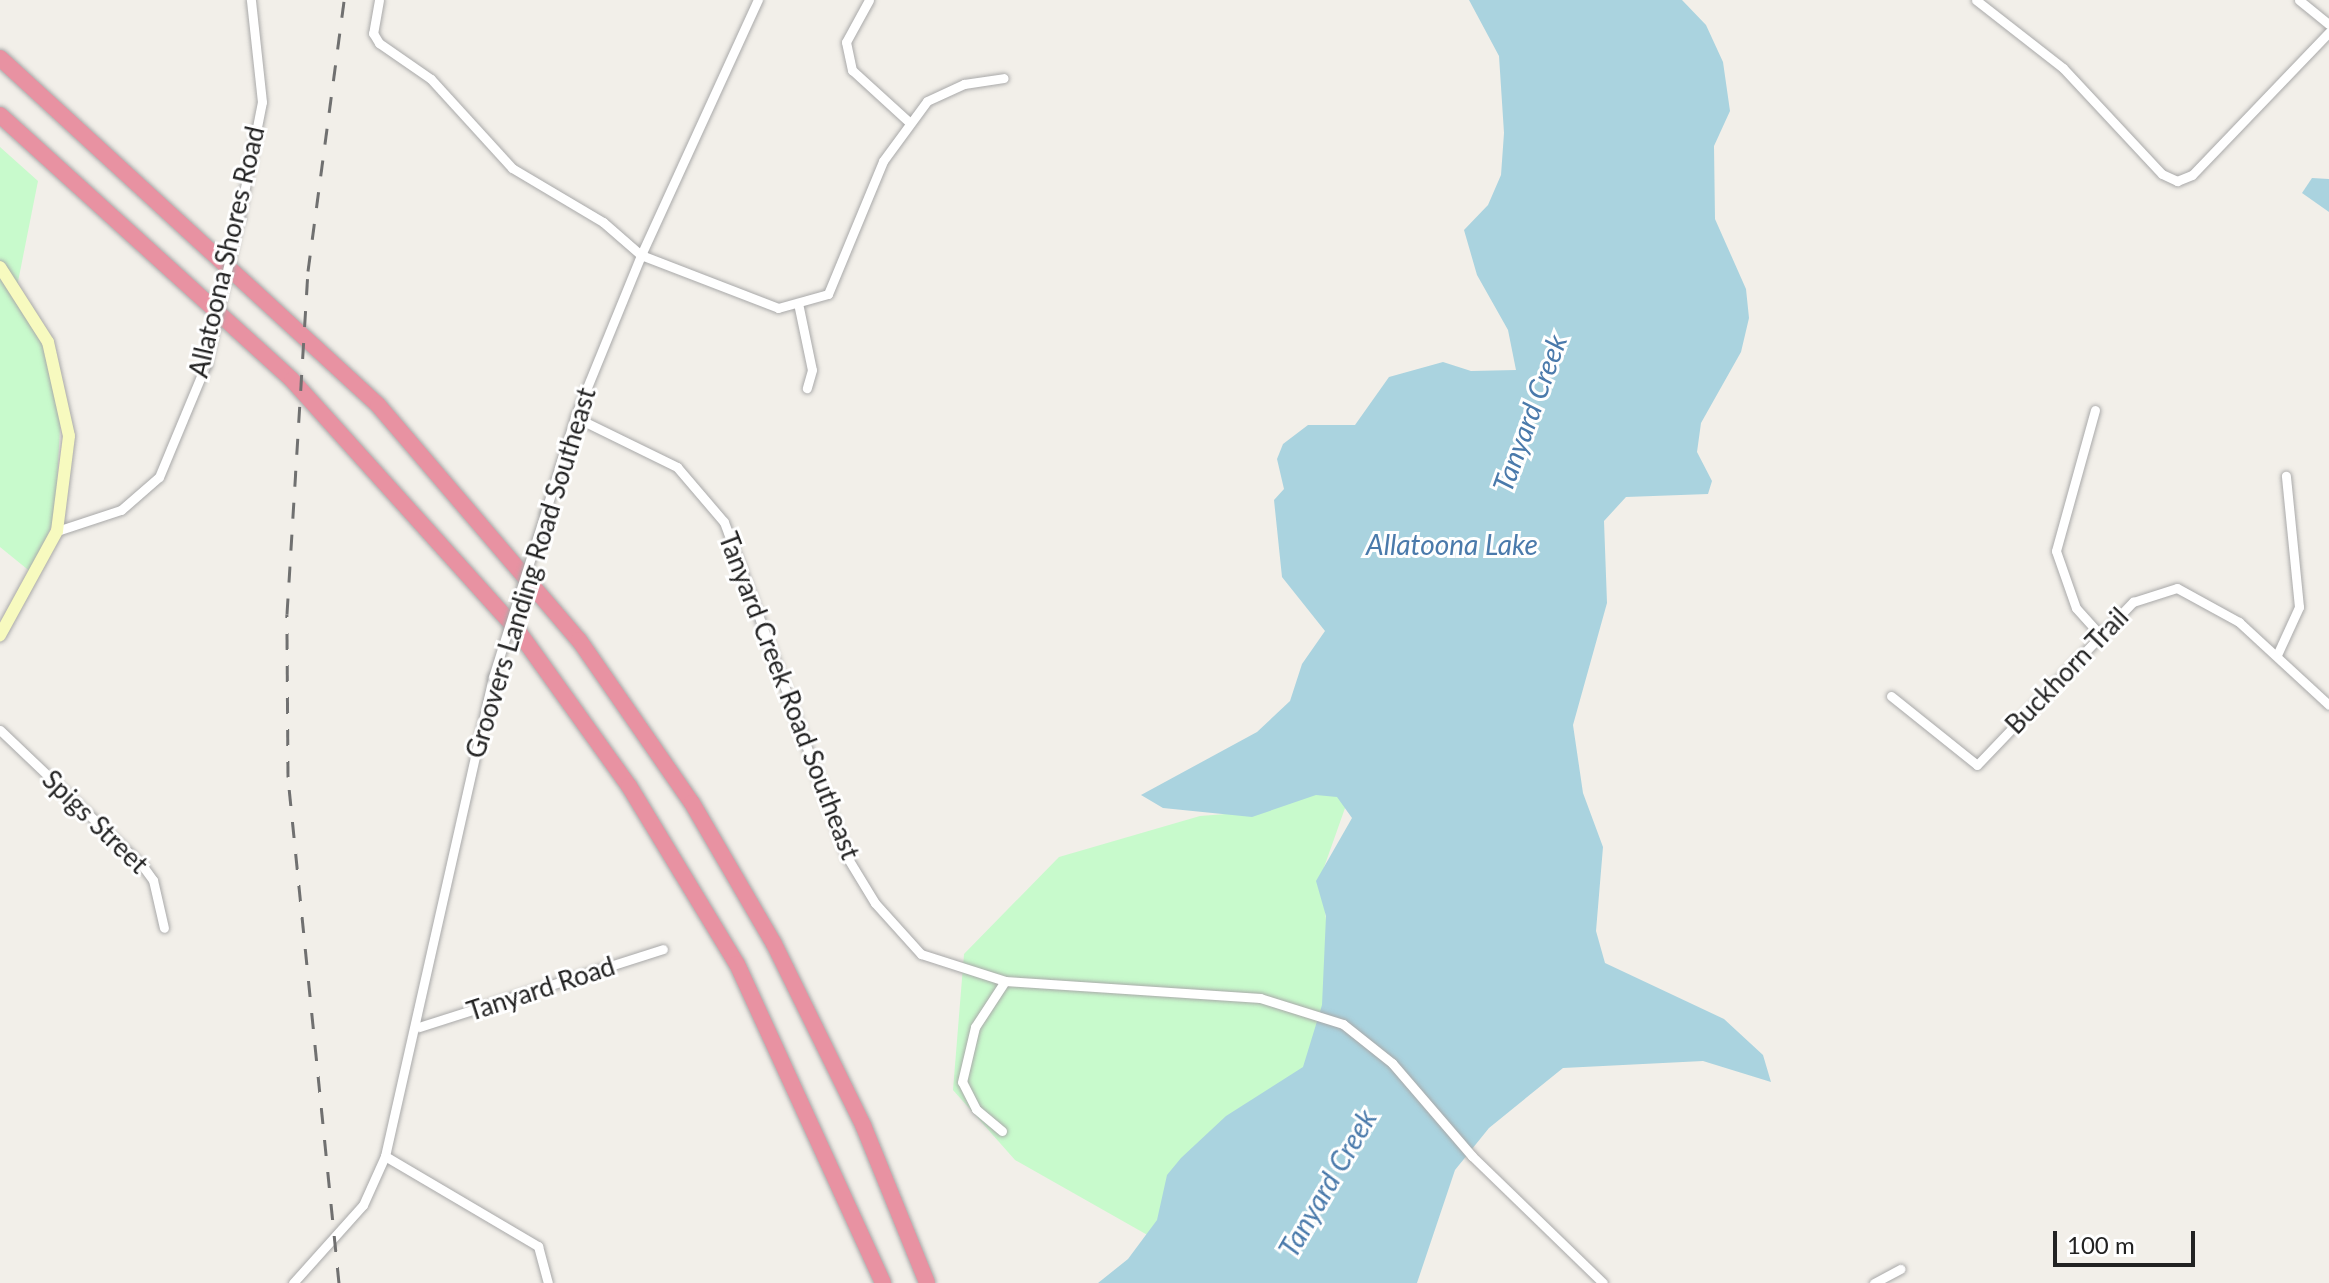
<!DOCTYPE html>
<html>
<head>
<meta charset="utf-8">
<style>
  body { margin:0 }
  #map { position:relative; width:2329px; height:1283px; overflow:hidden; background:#f2efe9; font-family:Lato,sans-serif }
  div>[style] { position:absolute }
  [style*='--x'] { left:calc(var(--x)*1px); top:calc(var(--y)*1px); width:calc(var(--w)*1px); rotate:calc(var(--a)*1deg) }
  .park>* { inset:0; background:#c8facc }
  .water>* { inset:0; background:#aad3df }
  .roads { filter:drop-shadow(0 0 2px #a9a9a9) drop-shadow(0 0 2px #a9a9a9) }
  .street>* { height:9px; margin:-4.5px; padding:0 4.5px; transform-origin:4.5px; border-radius:4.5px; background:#fff }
  .secondary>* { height:12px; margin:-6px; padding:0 6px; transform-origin:6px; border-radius:6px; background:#f7fabf }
  .highway>* { height:16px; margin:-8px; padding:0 8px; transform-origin:8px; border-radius:8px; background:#e892a2 }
  .rail>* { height:3px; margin-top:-1.5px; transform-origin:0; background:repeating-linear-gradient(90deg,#707070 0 16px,transparent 0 32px) }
  .bridges { filter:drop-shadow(0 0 2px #a9a9a9) drop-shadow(0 0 2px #a9a9a9) }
  .street-bridge>* { height:9px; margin:-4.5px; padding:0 4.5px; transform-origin:4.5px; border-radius:4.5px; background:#fff }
  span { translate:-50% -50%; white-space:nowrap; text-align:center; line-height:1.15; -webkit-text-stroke:6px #fff; paint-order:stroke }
  .street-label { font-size:26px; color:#222 }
  .water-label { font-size:28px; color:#4a7aab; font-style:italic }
  .scale { position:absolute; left:2053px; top:1231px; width:142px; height:36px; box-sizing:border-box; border:4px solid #222; border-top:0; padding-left:10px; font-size:24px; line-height:28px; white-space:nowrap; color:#222; -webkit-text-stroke:6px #fff; paint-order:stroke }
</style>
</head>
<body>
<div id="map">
  <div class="park">
    <div style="clip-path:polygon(0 147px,38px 181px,15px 297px,44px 348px,61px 412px,55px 517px,32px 573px,0 547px)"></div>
    <div style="clip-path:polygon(1313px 788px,1350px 794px,1322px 873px,1332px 991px,1320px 1061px,1151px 1237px,1015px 1160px,953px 1090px,964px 954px,1059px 857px,1200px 816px,1252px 812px)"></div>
  </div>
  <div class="water">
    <div style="clip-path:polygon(1469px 0,1682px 0,1706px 25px,1723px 62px,1730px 111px,1714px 146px,1715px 219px,1746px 289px,1749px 318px,1741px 352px,1701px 423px,1697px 452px,1712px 481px,1708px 494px,1626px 497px,1604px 521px,1607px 603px,1573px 725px,1583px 793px,1603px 847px,1596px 931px,1605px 963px,1724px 1019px,1763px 1055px,1771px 1082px,1703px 1061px,1563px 1068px,1489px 1128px,1455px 1170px,1417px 1283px,1098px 1283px,1128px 1259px,1157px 1220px,1167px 1175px,1181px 1158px,1226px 1116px,1303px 1067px,1322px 1005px,1326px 916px,1316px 881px,1352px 818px,1337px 797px,1316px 795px,1252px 817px,1163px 808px,1141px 795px,1257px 732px,1290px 701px,1302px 664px,1325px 631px,1282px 577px,1274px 500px,1284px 489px,1277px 459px,1283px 444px,1308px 425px,1355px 425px,1389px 377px,1443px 362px,1471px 371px,1516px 370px,1508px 330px,1477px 275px,1464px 230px,1488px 205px,1501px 175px,1504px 133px,1499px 56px)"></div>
    <div style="clip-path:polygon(2312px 178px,2329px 179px,2329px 212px,2302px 193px)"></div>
  </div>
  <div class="roads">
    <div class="street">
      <div style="--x:379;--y:0;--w:34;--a:100"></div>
      <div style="--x:373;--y:33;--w:12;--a:59"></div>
      <div style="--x:379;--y:43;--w:63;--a:34.7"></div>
      <div style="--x:431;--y:79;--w:120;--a:47.7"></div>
      <div style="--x:512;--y:168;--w:106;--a:30.7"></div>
      <div style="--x:603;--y:222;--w:50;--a:41"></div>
      <div style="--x:641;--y:255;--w:147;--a:21.1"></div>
      <div style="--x:778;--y:308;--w:52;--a:-15.6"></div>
      <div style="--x:828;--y:294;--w:144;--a:-67.5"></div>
      <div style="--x:883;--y:161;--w:74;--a:-53.7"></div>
      <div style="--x:927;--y:101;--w:41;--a:-24.7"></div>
      <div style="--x:964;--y:84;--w:40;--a:-8.5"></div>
      <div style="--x:869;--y:0;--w:48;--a:118.7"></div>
      <div style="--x:846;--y:42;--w:29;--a:78"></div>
      <div style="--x:852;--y:70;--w:77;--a:42.4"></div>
      <div style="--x:1976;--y:0;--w:110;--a:38"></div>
      <div style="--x:2063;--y:68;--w:145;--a:47"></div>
      <div style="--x:2162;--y:174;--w:17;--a:25"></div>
      <div style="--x:2177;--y:181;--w:16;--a:-22"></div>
      <div style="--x:2192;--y:175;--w:198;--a:-46.2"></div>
      <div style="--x:2299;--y:0;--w:38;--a:39"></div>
      <div style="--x:239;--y:218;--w:118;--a:-78.8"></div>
      <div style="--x:262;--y:102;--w:103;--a:-96.2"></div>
      <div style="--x:798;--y:303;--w:68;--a:78.2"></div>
      <div style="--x:812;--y:370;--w:19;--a:106"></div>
      <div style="--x:2095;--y:410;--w:146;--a:105.5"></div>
      <div style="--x:2056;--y:551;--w:60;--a:70.7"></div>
      <div style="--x:2076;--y:608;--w:36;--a:48"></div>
      <div style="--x:575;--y:417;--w:114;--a:26.1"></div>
      <div style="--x:677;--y:467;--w:72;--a:49.5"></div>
      <div style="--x:724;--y:522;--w:357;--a:69.8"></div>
      <div style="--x:847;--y:857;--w:54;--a:58.7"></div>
      <div style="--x:875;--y:903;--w:69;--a:48"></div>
      <div style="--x:921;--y:954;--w:88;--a:17.8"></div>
      <div style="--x:1005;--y:981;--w:256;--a:3.8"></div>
      <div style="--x:1260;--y:998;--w:87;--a:17.4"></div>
      <div style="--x:1343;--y:1024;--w:63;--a:38.5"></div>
      <div style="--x:1392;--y:1063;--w:123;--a:49.3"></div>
      <div style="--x:1472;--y:1156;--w:182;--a:44.1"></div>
      <div style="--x:545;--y:513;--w:101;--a:-72.6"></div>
      <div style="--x:575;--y:417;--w:175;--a:-67.8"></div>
      <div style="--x:641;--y:255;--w:281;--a:-65.4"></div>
      <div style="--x:57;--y:531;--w:67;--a:-18.2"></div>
      <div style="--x:121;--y:510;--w:50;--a:-41"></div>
      <div style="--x:159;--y:477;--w:122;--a:-67.4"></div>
      <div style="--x:2277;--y:655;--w:53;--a:-65.4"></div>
      <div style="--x:2299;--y:607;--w:132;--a:-95.7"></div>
      <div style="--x:1891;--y:696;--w:110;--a:38.7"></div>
      <div style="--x:1977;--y:765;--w:226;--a:-46.3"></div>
      <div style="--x:2133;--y:602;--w:46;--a:-17.7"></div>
      <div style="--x:2177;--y:588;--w:71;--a:28.7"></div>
      <div style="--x:2239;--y:622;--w:122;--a:42.7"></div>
      <div style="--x:0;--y:730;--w:196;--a:43.6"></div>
      <div style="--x:142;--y:865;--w:19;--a:54"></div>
      <div style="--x:153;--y:880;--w:49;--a:77.1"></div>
      <div style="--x:419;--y:1027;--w:256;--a:-17.7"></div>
      <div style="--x:1002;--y:1131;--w:34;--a:-140"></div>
      <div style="--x:976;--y:1109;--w:30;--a:-117"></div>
      <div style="--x:962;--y:1082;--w:57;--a:-76.7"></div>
      <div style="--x:975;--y:1027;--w:55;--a:-56.9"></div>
      <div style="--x:385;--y:1156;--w:178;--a:30.5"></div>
      <div style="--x:538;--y:1246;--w:38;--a:75"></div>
      <div style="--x:293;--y:1283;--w:105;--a:-48.1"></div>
      <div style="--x:363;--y:1205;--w:54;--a:-65.8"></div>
      <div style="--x:385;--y:1156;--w:491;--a:-77.3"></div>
      <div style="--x:1874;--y:1283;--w:30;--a:-28"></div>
    </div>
    <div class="secondary">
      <div style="--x:0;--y:267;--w:89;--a:57.4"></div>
      <div style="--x:48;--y:342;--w:96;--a:77.4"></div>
      <div style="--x:69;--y:436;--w:96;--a:97.2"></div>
      <div style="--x:57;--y:531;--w:119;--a:118.7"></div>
    </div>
    <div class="highway">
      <div style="--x:0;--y:58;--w:513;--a:42.55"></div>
      <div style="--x:378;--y:405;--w:309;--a:49.5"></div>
      <div style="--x:579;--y:640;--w:198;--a:55.3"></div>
      <div style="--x:692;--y:803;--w:163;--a:59.8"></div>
      <div style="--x:774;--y:944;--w:202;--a:63.8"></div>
      <div style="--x:863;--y:1125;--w:170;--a:67.9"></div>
      <div style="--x:0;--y:115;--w:394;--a:42.2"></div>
      <div style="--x:292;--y:380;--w:338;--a:48"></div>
      <div style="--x:518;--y:631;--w:191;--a:54.4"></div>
      <div style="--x:629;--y:786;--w:208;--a:58.8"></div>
      <div style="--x:737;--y:964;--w:351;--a:65.4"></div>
    </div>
  </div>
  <div class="rail">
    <div style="--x:339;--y:1283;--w:509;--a:-95.76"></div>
    <div style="--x:288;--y:777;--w:163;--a:-90.4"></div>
    <div style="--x:287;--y:614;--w:344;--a:-86.5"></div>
    <div style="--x:308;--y:271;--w:273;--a:-82.4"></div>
  </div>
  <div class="bridges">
    <div class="street-bridge">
      <div style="--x:206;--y:364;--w:150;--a:-77.3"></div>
      <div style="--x:493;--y:677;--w:172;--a:-72.4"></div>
    </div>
  </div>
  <div class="street-label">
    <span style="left:227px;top:252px;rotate:-77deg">Allatoona Shores Road</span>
    <span style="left:531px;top:573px;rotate:-73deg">Groovers Landing Road Southeast</span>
    <span style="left:2067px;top:671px;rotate:-46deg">Buckhorn Trail</span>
    <span style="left:789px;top:696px;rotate:69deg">Tanyard Creek Road Southeast</span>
    <span style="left:95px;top:822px;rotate:44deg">Spigs Street</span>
    <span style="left:541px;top:989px;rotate:-18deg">Tanyard Road</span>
  </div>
  <div class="water-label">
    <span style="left:1529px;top:413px;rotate:-70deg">Tanyard Creek</span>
    <span style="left:1452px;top:544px">Allatoona Lake</span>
    <span style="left:1327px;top:1183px;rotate:-60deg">Tanyard Creek</span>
  </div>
  <div class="scale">100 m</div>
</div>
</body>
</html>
